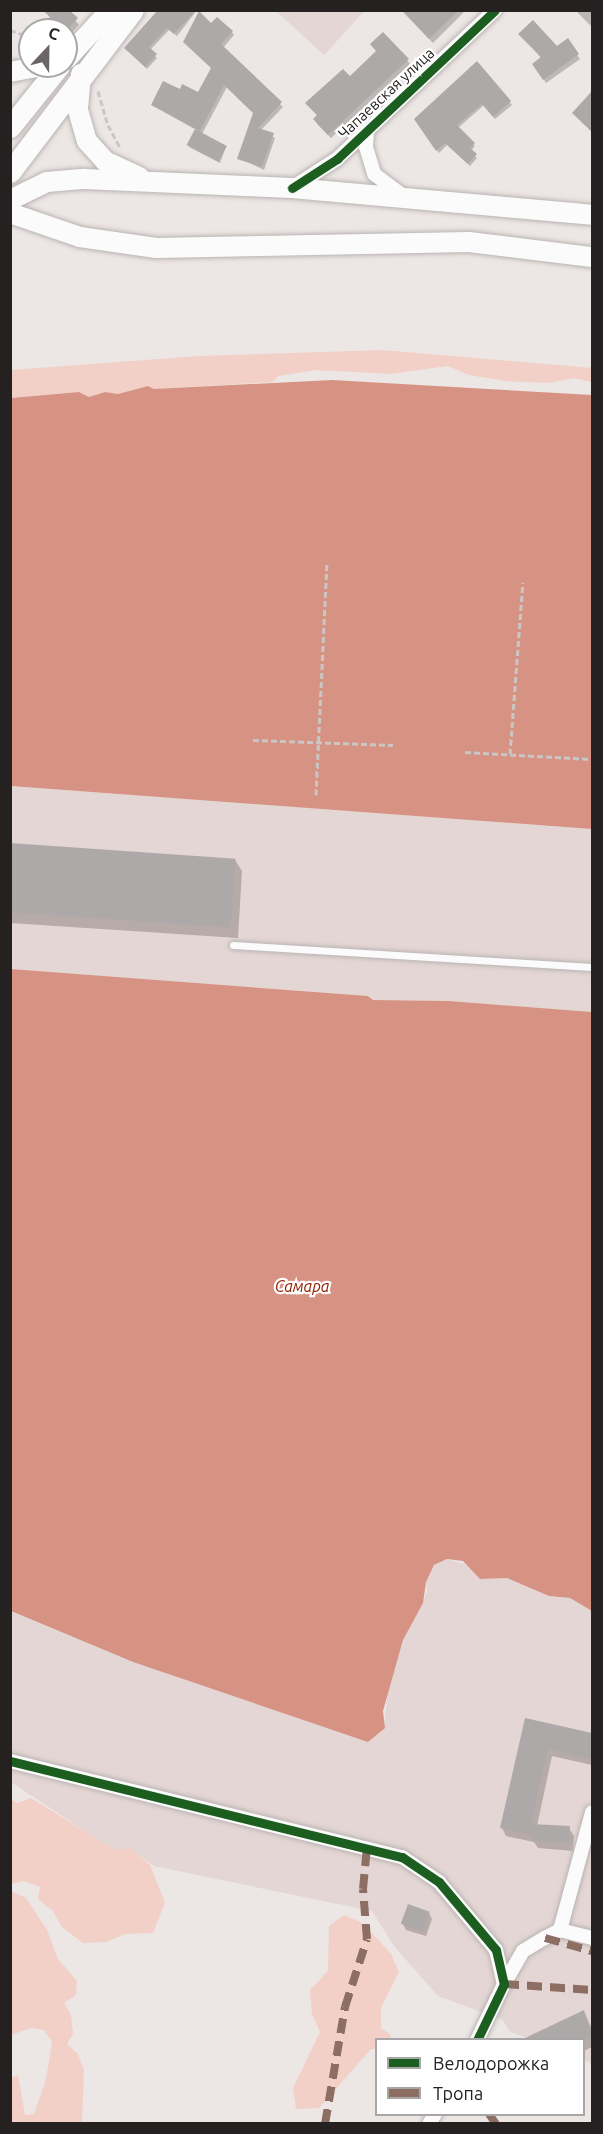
<!DOCTYPE html>
<html>
<head>
<meta charset="utf-8">
<style>
  body { margin:0 }
  #map { position:relative; width:603px; height:2134px; overflow:hidden; background:#ece6e4; font-family:Ubuntu,sans-serif }
  div>[style] { position:absolute }
  [style*='--x'] { left:calc(var(--x)*1px); top:calc(var(--y)*1px); width:calc(var(--w)*1px); rotate:calc(var(--a)*1deg) }
  .built>* { inset:0; background:#e4d6d4 }
  .green>* { inset:0; background:#f2d0c7 }
  .water>* { inset:0; background:#d69383 }
  .shadow>* { inset:0; background:#0003 }
  .building>* { inset:0; background:#ada9a8; transform-origin:0 0 }
  .path>* { height:3px; margin-top:-1.5px; transform-origin:0; background:repeating-linear-gradient(90deg,#c9c6c5 0 6px,transparent 0 9px) }
  .roads { filter:drop-shadow(0 0 2px #b9b4b3) drop-shadow(0 0 2px #b9b4b3) }
  .service>* { height:7px; margin:-3.5px; padding:0 3.5px; transform-origin:3.5px; border-radius:3.5px; background:#fcfbfb }
  .minor>* { height:14px; margin:-7px; padding:0 7px; transform-origin:7px; border-radius:7px; background:#fcfbfb }
  .secondary>* { height:20px; margin:-10px; padding:0 10px; transform-origin:10px; border-radius:10px; background:#fcfbfb }
  .primary>* { height:21px; margin:-10.5px; padding:0 10.5px; transform-origin:10.5px; border-radius:10.5px; background:#fcfbfb }
  .quiet>* { height:8px; margin-top:-4px; transform-origin:0; background:repeating-linear-gradient(90deg,#8d6e63 0 15px,transparent 0 23px) }
  .cycleway>* { height:9px; margin:-4.5px; padding:0 4.5px; transform-origin:4.5px; border-radius:4.5px; background:#1b5e20 }
  span { translate:-50% -50%; white-space:nowrap; text-align:center; line-height:1.15; -webkit-text-stroke:4.5px #fff; paint-order:stroke }
  .street-label { font-size:15px; color:#252120 }
  .water-label { font-size:16px; color:#902000; font-style:italic }
  .frame { position:absolute; inset:0; border:12px solid #252120; pointer-events:none }
  .legend { position:absolute; left:375px; top:2038px; width:210px; height:78px; box-sizing:border-box; background:#fff; border:2px solid #a8a6a6; margin:0; padding:8px 10px; list-style:none; font-size:18px; color:#252120 }
  .legend li { display:flex; align-items:center; gap:12px; height:30px }
  .legend b { width:30px; border:2px solid #a8a6a6 }
  .north { position:absolute; left:18px; top:18px; width:60px; height:60px; box-sizing:border-box; background:#fff; border:2px solid #a8a6a6; border-radius:50%; rotate:22deg; font-size:16px; font-weight:700; line-height:24px; text-align:center; color:#252120 }
  .north::after { content:''; display:block; margin:auto; width:21px; height:27px; background:#6b6665; clip-path:polygon(50% 0,100% 100%,50% 72%,0 100%) }
</style>
</head>
<body>
<div id="map">
  <div class="built">
    <div style="clip-path:polygon(365px 10px,324px 55px,276px 11px,276px 10px)"></div>
    <div style="clip-path:polygon(10px 786px,592px 829px,592px 1012px,449px 1001px,373px 1000px,368px 996px,11px 969px)"></div>
    <div style="clip-path:polygon(447px 1559px,472px 1566px,480px 1579px,507px 1578px,549px 1596px,570px 1598px,592px 1611px,592px 2064px,584px 2060px,584px 2040px,529px 2039px,509px 2031px,503px 2020px,438px 1996px,394px 1946px,372px 1911px,154px 1866px,131px 1850px,115px 1851px,11px 1782px,10px 1611px,133px 1662px,368px 1741px,384px 1728px,388px 1691px,403px 1640px,427px 1592px,426px 1582px,434px 1565px)"></div>
  </div>
  <div class="green">
    <div style="clip-path:polygon(383px 350px,592px 368px,592px 382px,574px 378px,549px 383px,505px 381px,469px 375px,448px 366px,390px 374px,316px 370px,278px 376px,273px 382px,154px 389px,148px 386px,118px 394px,105px 392px,89px 397px,79px 392px,11px 398px,11px 370px,199px 356px)"></div>
    <div style="clip-path:polygon(31px 1798px,115px 1850px,129px 1847px,150px 1865px,165px 1903px,153px 1933px,125px 1934px,106px 1942px,83px 1943px,62px 1927px,53px 1911px,38px 1899px,40px 1887px,24px 1881px,11px 1884px,11px 1799px,17px 1803px)"></div>
    <div style="clip-path:polygon(11px 1891px,26px 1898px,47px 1930px,58px 1959px,77px 1981px,76px 1995px,64px 2003px,71px 2015px,73px 2034px,67px 2044px,78px 2054px,84px 2070px,82px 2123px,11px 2123px,11px 2078px,18px 2075px,25px 2115px,34px 2114px,46px 2079px,52px 2042px,44px 2030px,31px 2028px,11px 2035px)"></div>
    <div style="clip-path:polygon(344px 1915px,360px 1922px,377px 1938px,391px 1954px,399px 1972px,381px 2008px,381px 2028px,391px 2035px,390px 2039px,376px 2040px,376px 2049px,371px 2049px,319px 2108px,296px 2109px,293px 2088px,320px 2032px,312px 2014px,310px 1990px,328px 1971px,329px 1926px)"></div>
  </div>
  <div class="water">
    <div style="clip-path:polygon(332px 380px,592px 395px,592px 829px,11px 786px,11px 398px,79px 392px,89px 397px,105px 392px,118px 394px,148px 386px,154px 389px)"></div>
    <div style="clip-path:polygon(11px 969px,368px 996px,373px 1000px,449px 1001px,592px 1012px,592px 1611px,570px 1598px,549px 1596px,507px 1578px,480px 1579px,463px 1561px,447px 1559px,434px 1565px,426px 1582px,423px 1603px,403px 1640px,383px 1711px,385px 1728px,368px 1742px,133px 1662px,11px 1611px)"></div>
  </div>
  <div class="shadow">
    <div style="clip-path:polygon(42px 10px,67px 10px,79px 25px,66px 39px,66px 30px,40px 30px,51px 18px)"></div>
    <div style="clip-path:polygon(163px 10px,197px 10px,177px 36px,169px 30px,150px 50px,157px 58px,147px 69px,126px 48px)"></div>
    <div style="clip-path:polygon(401px 10px,466px 10px,433px 43px)"></div>
    <div style="clip-path:polygon(575px 10px,592px 10px,592px 27px)"></div>
    <div style="clip-path:polygon(211px 25px,232px 32px,234px 35px,223px 48px,283px 107px,261px 130px,275px 138px,264px 170px,239px 158px,255px 114px,227px 87px,202px 134px,226px 147px,220px 163px,189px 147px,196px 130px,152px 105px,181px 91px,199px 94px,212px 69px)"></div>
    <div style="clip-path:polygon(520px 34px,557px 48px,567px 41px,580px 59px,546px 83px,534px 64px,542px 59px)"></div>
    <div style="clip-path:polygon(377px 52px,407px 60px,410px 64px,331px 138px,317px 124px,318px 116px,307px 104px,350px 78px)"></div>
    <div style="clip-path:polygon(477px 64px,512px 105px,495px 119px,484px 105px,458px 128px,475px 146px,471px 151px,477px 158px,470px 166px,447px 145px,439px 153px,416px 120px)"></div>
    <div style="clip-path:polygon(592px 93px,592px 132px,574px 113px)"></div>
    <div style="clip-path:polygon(10px 845px,235px 860px,242px 871px,238px 938px,10px 923px)"></div>
    <div style="clip-path:polygon(526px 1720px,592px 1734px,592px 1765px,552px 1756px,537px 1826px,569px 1828px,574px 1836px,573px 1851px,538px 1848px,534px 1842px,506px 1836px,502px 1828px)"></div>
    <div style="clip-path:polygon(429px 1913px,432px 1919px,426px 1936px,406px 1930px,403px 1924px)"></div>
    <div style="clip-path:polygon(584px 2012px,592px 2029px,592px 2047px,584px 2051px)"></div>
  </div>
  <div class="building">
    <div style="clip-path:polygon(44px 10px,69px 10px,78px 18px,67px 30px,38px 30px,50px 17px)"></div>
    <div style="clip-path:polygon(158px 10px,196px 10px,174px 34px,167px 28px,149px 47px,157px 54px,145px 67px,124px 48px)"></div>
    <div style="clip-path:polygon(402px 10px,459px 10px,429px 39px)"></div>
    <div style="clip-path:polygon(199px 11px,211px 23px,217px 17px,233px 31px,221px 44px,282px 102px,258px 128px,274px 133px,262px 167px,237px 159px,253px 113px,224px 85px,200px 131px,151px 105px,163px 81px,180px 89px,182px 84px,198px 92px,211px 68px,183px 42px)"></div>
    <div style="clip-path:polygon(533px 20px,557px 46px,568px 38px,579px 54px,543px 80px,532px 64px,541px 57px,518px 34px)"></div>
    <div style="clip-path:polygon(383px 32px,409px 59px,328px 135px,313px 119px,317px 115px,305px 103px,343px 69px,350px 76px,376px 51px,370px 44px)"></div>
    <div style="clip-path:polygon(477px 61px,511px 101px,493px 117px,482px 104px,457px 125px,475px 143px,470px 148px,477px 154px,468px 164px,445px 143px,436px 151px,414px 119px)"></div>
    <div style="clip-path:polygon(592px 91px,592px 132px,572px 113px)"></div>
    <div style="left:195px;top:129px;width:36px;height:18px;rotate:28deg"></div>
    <div style="left:10px;top:843px;width:226px;height:69px;rotate:4deg"></div>
    <div style="clip-path:polygon(525px 1718px,592px 1733px,592px 1759px,548px 1749px,531px 1824px,570px 1826px,569px 1843px,532px 1841px,532px 1835px,500px 1828px)"></div>
    <div style="left:408px;top:1904px;width:23px;height:21px;rotate:20deg"></div>
    <div style="clip-path:polygon(584px 2010px,592px 2036px,585px 2040px,521px 2040px)"></div>
  </div>
  <div class="path">
    <div style="--x:10;--y:30;--w:21;--a:19"></div>
    <div style="--x:98;--y:91;--w:35;--a:74"></div>
    <div style="--x:108;--y:125;--w:27;--a:62"></div>
    <div style="--x:253;--y:740;--w:140;--a:2"></div>
    <div style="--x:465;--y:752;--w:127;--a:3.2"></div>
    <div style="--x:510;--y:754;--w:172;--a:-85.7"></div>
    <div style="--x:316;--y:795;--w:233;--a:-87.3"></div>
  </div>
  <div class="roads">
    <div class="service">
      <div style="--x:233;--y:945;--w:360;--a:3.5"></div>
    </div>
    <div class="minor">
      <div style="--x:367;--y:132;--w:15;--a:94"></div>
      <div style="--x:366;--y:147;--w:28;--a:73"></div>
      <div style="--x:374;--y:174;--w:34;--a:37"></div>
      <div style="--x:292;--y:188;--w:54;--a:-32.8"></div>
      <div style="--x:337;--y:159;--w:217;--a:-43.3"></div>
      <div style="--x:10;--y:1761;--w:404;--a:13.8"></div>
      <div style="--x:402;--y:1857;--w:45;--a:34"></div>
      <div style="--x:439;--y:1882;--w:89;--a:50"></div>
      <div style="--x:496;--y:1950;--w:35;--a:77"></div>
      <div style="--x:504;--y:1984;--w:62;--a:115.7"></div>
      <div style="--x:560;--y:1930;--w:122;--a:-74.8"></div>
      <div style="--x:504;--y:1984;--w:38;--a:-60"></div>
      <div style="--x:523;--y:1951;--w:26;--a:-31"></div>
      <div style="--x:545;--y:1938;--w:17;--a:-28"></div>
      <div style="--x:560;--y:1930;--w:33;--a:14"></div>
      <div style="--x:429;--y:2124;--w:12;--a:-59"></div>
    </div>
    <div class="secondary">
      <div style="--x:10;--y:72;--w:32;--a:-11"></div>
      <div style="--x:81;--y:74;--w:36;--a:95"></div>
      <div style="--x:78;--y:110;--w:32;--a:74"></div>
      <div style="--x:87;--y:141;--w:27;--a:48"></div>
      <div style="--x:105;--y:161;--w:38;--a:25"></div>
      <div style="--x:10;--y:200;--w:41;--a:-25.9"></div>
      <div style="--x:47;--y:182;--w:37;--a:-5"></div>
      <div style="--x:84;--y:179;--w:208;--a:2.5"></div>
      <div style="--x:292;--y:188;--w:301;--a:5.1"></div>
      <div style="--x:10;--y:213;--w:74;--a:18.9"></div>
      <div style="--x:80;--y:237;--w:77;--a:8.2"></div>
      <div style="--x:156;--y:248;--w:313;--a:-1.1"></div>
      <div style="--x:469;--y:242;--w:124;--a:7"></div>
    </div>
    <div class="primary">
      <div style="--x:66;--y:58;--w:65;--a:-47.5"></div>
      <div style="--x:10;--y:127;--w:78;--a:-51.2"></div>
      <div style="--x:10;--y:172;--w:203;--a:-52.8"></div>
    </div>
  </div>
  <div class="quiet">
    <div style="--x:545;--y:1938;--w:49;--a:15.5"></div>
    <div style="--x:504;--y:1984;--w:88;--a:3.9"></div>
    <div style="--x:489;--y:2114;--w:12;--a:55"></div>
    <div style="--x:325;--y:2124;--w:119;--a:-80.3"></div>
    <div style="--x:345;--y:2007;--w:71;--a:-72.1"></div>
    <div style="--x:367;--y:1939;--w:50;--a:-94.6"></div>
    <div style="--x:363;--y:1889;--w:42;--a:-84.6"></div>
  </div>
  <div class="cycleway">
    <div style="--x:292;--y:188;--w:54;--a:-32.8"></div>
    <div style="--x:337;--y:159;--w:217;--a:-43.3"></div>
    <div style="--x:10;--y:1761;--w:404;--a:13.8"></div>
    <div style="--x:402;--y:1857;--w:45;--a:34"></div>
    <div style="--x:439;--y:1882;--w:89;--a:50"></div>
    <div style="--x:496;--y:1950;--w:35;--a:77"></div>
    <div style="--x:504;--y:1984;--w:62;--a:115.7"></div>
  </div>
  <div class="street-label">
    <span style="left:386px;top:93px;rotate:-43deg">Чапаевская улица</span>
  </div>
  <div class="water-label">
    <span style="left:302px;top:1286px">Самара</span>
  </div>
  <div class="frame"></div>
  <ul class="legend">
  <li><b style="height:8px;background:#1b5e20"></b>Велодорожка</li>
  <li><b style="height:8px;background:#8d6e63"></b>Тропа</li>
  </ul>
  <div class="north">С</div>
</div>
</body>
</html>
